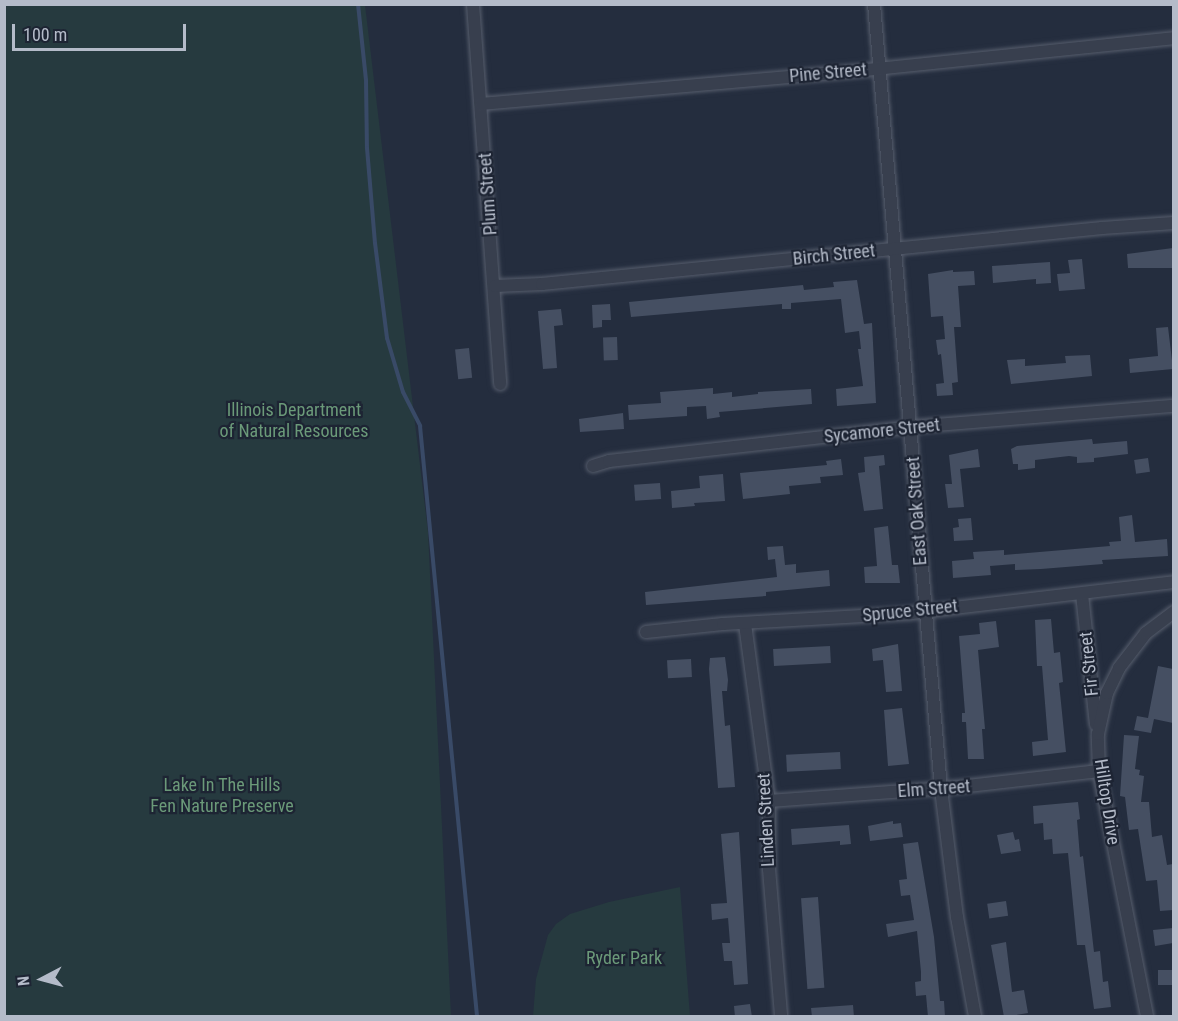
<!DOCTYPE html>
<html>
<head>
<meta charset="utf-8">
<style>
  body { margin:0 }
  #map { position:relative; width:1178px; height:1021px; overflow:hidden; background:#242d3e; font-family:"Roboto Condensed",sans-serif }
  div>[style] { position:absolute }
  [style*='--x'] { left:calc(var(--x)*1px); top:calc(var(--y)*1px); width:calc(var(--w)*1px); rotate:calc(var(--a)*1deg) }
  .green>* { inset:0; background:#263a3f }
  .stream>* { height:4px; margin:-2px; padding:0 2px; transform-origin:2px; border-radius:2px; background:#394a67 }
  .building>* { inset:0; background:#454f62; transform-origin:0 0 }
  .roads { filter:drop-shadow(0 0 2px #565d6c) drop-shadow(0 0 2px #565d6c) }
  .minor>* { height:12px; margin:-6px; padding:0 6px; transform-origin:6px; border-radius:6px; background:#383f4e }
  span { translate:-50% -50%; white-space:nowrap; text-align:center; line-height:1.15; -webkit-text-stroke:4.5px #1d2433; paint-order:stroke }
  .street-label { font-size:18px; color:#b4bbc9 }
  .park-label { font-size:18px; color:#6b9a79 }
  .frame { position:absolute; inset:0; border:6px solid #b4bbc9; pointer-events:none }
  .north { position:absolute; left:12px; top:949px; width:60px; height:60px; -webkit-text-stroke:4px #1d2433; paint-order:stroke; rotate:264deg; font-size:16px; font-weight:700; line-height:24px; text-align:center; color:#b4bbc9 }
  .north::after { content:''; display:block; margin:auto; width:21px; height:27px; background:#b4bbc9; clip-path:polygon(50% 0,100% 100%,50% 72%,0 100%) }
  .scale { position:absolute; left:12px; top:24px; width:174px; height:27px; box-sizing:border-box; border:3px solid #b4bbc9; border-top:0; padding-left:8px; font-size:18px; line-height:21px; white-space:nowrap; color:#b4bbc9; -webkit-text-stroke:4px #1d2433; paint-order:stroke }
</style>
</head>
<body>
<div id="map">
  <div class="green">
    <div style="clip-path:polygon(4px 5px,365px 5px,428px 532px,451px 1016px,5px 1016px)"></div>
    <div style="clip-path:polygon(680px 887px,690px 1016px,533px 1016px,536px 979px,548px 935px,556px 924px,570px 914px,609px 902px)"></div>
  </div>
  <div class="stream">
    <div style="--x:358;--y:4;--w:76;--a:84"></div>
    <div style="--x:366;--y:80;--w:68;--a:89.2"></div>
    <div style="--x:367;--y:148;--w:95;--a:85.2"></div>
    <div style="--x:375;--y:243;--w:96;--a:82.8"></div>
    <div style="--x:387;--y:338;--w:56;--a:73.5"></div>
    <div style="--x:403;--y:392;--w:38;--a:63"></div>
    <div style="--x:420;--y:426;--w:593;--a:84.48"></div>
  </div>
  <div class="building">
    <div style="clip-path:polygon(1173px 248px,1173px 268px,1128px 268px,1127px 254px)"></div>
    <div style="clip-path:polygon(1082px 259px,1085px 289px,1059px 291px,1057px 274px,1070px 273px,1068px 260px)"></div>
    <div style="clip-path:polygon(1050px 262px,1051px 283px,1036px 284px,1036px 279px,993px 283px,992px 266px)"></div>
    <div style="clip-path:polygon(953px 270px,953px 272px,974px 271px,975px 285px,958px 286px,961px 327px,954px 327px,958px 382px,952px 383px,953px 395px,937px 396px,936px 384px,944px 383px,941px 354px,938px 355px,936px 340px,945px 339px,943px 316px,931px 317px,928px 274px)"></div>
    <div style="clip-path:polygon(857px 280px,864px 324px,872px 323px,876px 403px,837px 406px,836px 389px,863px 386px,858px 349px,861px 349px,859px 331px,845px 333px,841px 299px,791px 303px,791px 309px,782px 309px,782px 304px,631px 317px,629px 302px,803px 285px,804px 290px,834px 287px,833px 282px)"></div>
    <div style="clip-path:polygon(610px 304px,611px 320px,602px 320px,602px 327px,593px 328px,592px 305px)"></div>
    <div style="clip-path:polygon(561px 309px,563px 325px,554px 326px,557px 368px,543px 369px,538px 311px)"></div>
    <div style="clip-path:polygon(1168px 327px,1173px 369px,1130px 373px,1129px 359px,1158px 356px,1156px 328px)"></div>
    <div style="left:617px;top:337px;width:23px;height:14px;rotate:88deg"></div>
    <div style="left:469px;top:348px;width:30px;height:14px;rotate:84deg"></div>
    <div style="clip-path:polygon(1090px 355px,1092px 376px,1011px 384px,1007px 360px,1025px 359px,1025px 366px,1066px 363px,1065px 356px)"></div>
    <div style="clip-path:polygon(713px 388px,713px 394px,732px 392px,732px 397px,758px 394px,758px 392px,811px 389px,812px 404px,719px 412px,720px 417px,707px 419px,706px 406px,687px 407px,687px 416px,629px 420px,628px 405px,661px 403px,660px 392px)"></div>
    <div style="clip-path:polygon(623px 413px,624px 429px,580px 432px,579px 419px)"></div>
    <div style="clip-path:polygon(1092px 439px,1093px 444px,1127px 441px,1128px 454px,1094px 458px,1094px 462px,1077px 463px,1077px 457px,1069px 456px,1035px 460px,1035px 468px,1018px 470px,1018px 464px,1013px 464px,1011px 449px,1017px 446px)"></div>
    <div style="clip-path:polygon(978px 449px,980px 467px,960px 469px,964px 507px,948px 508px,945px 484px,952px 484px,949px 455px)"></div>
    <div style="clip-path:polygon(884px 455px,885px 465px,879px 466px,883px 509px,864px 511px,858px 473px,865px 472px,864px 457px)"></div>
    <div style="left:1148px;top:458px;width:14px;height:14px;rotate:82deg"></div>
    <div style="clip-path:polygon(841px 459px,843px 475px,820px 477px,821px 483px,789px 486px,790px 494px,743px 499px,740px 473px,827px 465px,826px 461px)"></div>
    <div style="clip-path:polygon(723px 474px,725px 501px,694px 503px,695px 506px,672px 508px,671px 491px,700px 488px,699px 476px)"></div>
    <div style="left:660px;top:483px;width:16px;height:26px;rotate:86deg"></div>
    <div style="clip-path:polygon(1132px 515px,1135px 542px,1167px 539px,1168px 556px,1102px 560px,1103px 564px,1041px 569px,1015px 570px,1015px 564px,990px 566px,991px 575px,953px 578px,952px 561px,974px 559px,973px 552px,1004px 550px,1004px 555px,1110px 546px,1109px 542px,1121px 541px,1119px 517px)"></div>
    <div style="clip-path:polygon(971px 518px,973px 540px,954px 541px,953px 528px,959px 527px,958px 519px)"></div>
    <div style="clip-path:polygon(888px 526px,892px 565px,898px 565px,900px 583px,865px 583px,864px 567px,877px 566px,874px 528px)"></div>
    <div style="clip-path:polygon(783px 546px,785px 565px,796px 564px,796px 573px,829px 570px,830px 586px,766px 592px,766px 596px,646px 605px,645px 592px,777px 577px,775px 559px,768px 560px,767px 547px)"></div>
    <div style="clip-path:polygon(1051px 619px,1054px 653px,1060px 652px,1063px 682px,1059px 683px,1066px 752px,1033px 756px,1032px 742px,1048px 740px,1042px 666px,1037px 666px,1035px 620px)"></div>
    <div style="clip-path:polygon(996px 621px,999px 647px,978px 650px,985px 729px,982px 729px,984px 759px,968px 759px,966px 722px,962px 722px,962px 713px,965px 713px,959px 636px,980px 634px,979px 623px)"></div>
    <div style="clip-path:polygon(898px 644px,902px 691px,886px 692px,883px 660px,873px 661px,872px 649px)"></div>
    <div style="left:830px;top:646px;width:17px;height:57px;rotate:87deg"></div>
    <div style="clip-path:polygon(725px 657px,728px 680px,727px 691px,722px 691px,725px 726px,730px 725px,735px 787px,718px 788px,709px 669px,710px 658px)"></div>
    <div style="left:691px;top:659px;width:18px;height:24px;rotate:87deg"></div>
    <div style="clip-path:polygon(1158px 666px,1173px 669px,1173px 723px,1154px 719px,1151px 733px,1134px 730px,1137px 716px,1148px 718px)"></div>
    <div style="clip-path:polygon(902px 708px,909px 764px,888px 766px,884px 710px)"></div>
    <div style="clip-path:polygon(1124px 735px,1139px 736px,1135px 769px,1140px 770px,1139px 775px,1144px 776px,1141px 802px,1149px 802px,1152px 837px,1162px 835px,1167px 865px,1173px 864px,1173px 910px,1160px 911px,1157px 880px,1146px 881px,1138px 829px,1129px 830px,1125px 797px,1120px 796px)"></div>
    <div style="left:840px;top:752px;width:17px;height:54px;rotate:87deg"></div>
    <div style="clip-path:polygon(1078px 802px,1080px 819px,1077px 820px,1080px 857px,1083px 856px,1094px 952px,1100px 951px,1103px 982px,1108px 981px,1111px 1007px,1094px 1009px,1085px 945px,1077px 945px,1068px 853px,1053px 854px,1052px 839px,1044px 840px,1043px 823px,1034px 824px,1033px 806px)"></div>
    <div style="clip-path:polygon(893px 821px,893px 824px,901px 823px,903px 837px,870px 841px,868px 826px)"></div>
    <div style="clip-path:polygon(849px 825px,851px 844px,840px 845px,840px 841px,792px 845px,791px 829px)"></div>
    <div style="clip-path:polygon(739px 832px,748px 984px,734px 985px,732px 961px,724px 961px,722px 943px,730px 943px,728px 918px,712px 920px,711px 904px,727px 903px,721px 834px)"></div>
    <div style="clip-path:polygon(1013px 832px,1015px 840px,1019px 839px,1021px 851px,1001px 854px,997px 835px)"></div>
    <div style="clip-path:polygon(918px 842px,934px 937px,940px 1001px,944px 1001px,945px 1017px,928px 1017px,926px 995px,916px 996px,915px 982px,921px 981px,921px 972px,917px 931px,888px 937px,886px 924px,914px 920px,910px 895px,901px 896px,899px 880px,907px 879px,903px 844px)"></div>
    <div style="left:818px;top:897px;width:91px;height:17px;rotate:86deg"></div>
    <div style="left:1006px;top:901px;width:15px;height:19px;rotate:82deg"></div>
    <div style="clip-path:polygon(1173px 928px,1173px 943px,1155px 946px,1153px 930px)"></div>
    <div style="clip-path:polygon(1006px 942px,1012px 992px,1024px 990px,1028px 1013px,1004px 1017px,991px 945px)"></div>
    <div style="left:1173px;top:970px;width:15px;height:15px;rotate:90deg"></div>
    <div style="clip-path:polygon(750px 1004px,752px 1017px,735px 1017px,734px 1006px)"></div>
    <div style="clip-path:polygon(853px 1005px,854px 1017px,812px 1017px,811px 1008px)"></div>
  </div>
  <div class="roads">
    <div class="minor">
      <div style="--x:473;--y:4;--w:381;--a:85.9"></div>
      <div style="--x:874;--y:4;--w:788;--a:85.12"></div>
      <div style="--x:941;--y:789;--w:129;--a:82.9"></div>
      <div style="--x:957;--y:917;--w:101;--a:79.7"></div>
      <div style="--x:481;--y:104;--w:386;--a:-5"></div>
      <div style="--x:866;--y:70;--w:310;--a:-5.9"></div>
      <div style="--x:495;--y:286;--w:47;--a:-2.4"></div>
      <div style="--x:542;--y:284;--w:563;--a:-5.71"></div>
      <div style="--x:1102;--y:228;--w:72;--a:-4"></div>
      <div style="--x:593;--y:466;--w:17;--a:-17"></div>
      <div style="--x:609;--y:461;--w:304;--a:-6.4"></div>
      <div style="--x:911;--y:427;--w:264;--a:-4.6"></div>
      <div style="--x:1082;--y:594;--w:131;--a:83.9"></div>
      <div style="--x:745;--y:624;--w:179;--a:82.3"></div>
      <div style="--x:769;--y:801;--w:68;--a:90"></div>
      <div style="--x:769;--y:869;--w:147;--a:85.3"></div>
      <div style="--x:646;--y:632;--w:77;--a:-5.9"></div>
      <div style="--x:723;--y:624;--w:188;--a:-3.3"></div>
      <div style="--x:911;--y:613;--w:265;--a:-6.7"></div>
      <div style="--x:769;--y:801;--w:191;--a:-4.2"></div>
      <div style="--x:959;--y:787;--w:141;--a:-6.5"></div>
      <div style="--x:1147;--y:1016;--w:250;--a:-101.1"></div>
      <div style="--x:1099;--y:771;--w:37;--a:-92"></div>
      <div style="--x:1098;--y:734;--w:42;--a:-77.6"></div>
      <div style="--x:1107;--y:693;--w:28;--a:-64"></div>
      <div style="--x:1119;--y:668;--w:44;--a:-52.4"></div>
      <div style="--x:1146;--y:633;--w:35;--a:-37"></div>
    </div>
  </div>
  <div class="street-label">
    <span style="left:828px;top:73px;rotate:-5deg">Pine Street</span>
    <span style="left:488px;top:194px;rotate:-94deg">Plum Street</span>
    <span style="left:834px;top:255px;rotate:-6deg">Birch Street</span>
    <span style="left:882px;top:431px;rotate:-6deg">Sycamore Street</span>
    <span style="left:917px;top:511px;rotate:-94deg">East Oak Street</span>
    <span style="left:910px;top:611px;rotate:-6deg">Spruce Street</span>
    <span style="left:1089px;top:664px;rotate:-96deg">Fir Street</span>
    <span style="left:934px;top:789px;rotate:-4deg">Elm Street</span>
    <span style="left:1107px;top:802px;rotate:81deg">Hilltop Drive</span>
    <span style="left:766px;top:820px;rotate:-93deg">Linden Street</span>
  </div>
  <div class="park-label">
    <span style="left:294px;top:421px">Illinois Department<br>of Natural Resources</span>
    <span style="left:222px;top:796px">Lake In The Hills<br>Fen Nature Preserve</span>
    <span style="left:624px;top:958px">Ryder Park</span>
  </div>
  <div class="frame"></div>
  <div class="north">N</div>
  <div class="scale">100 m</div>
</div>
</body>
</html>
